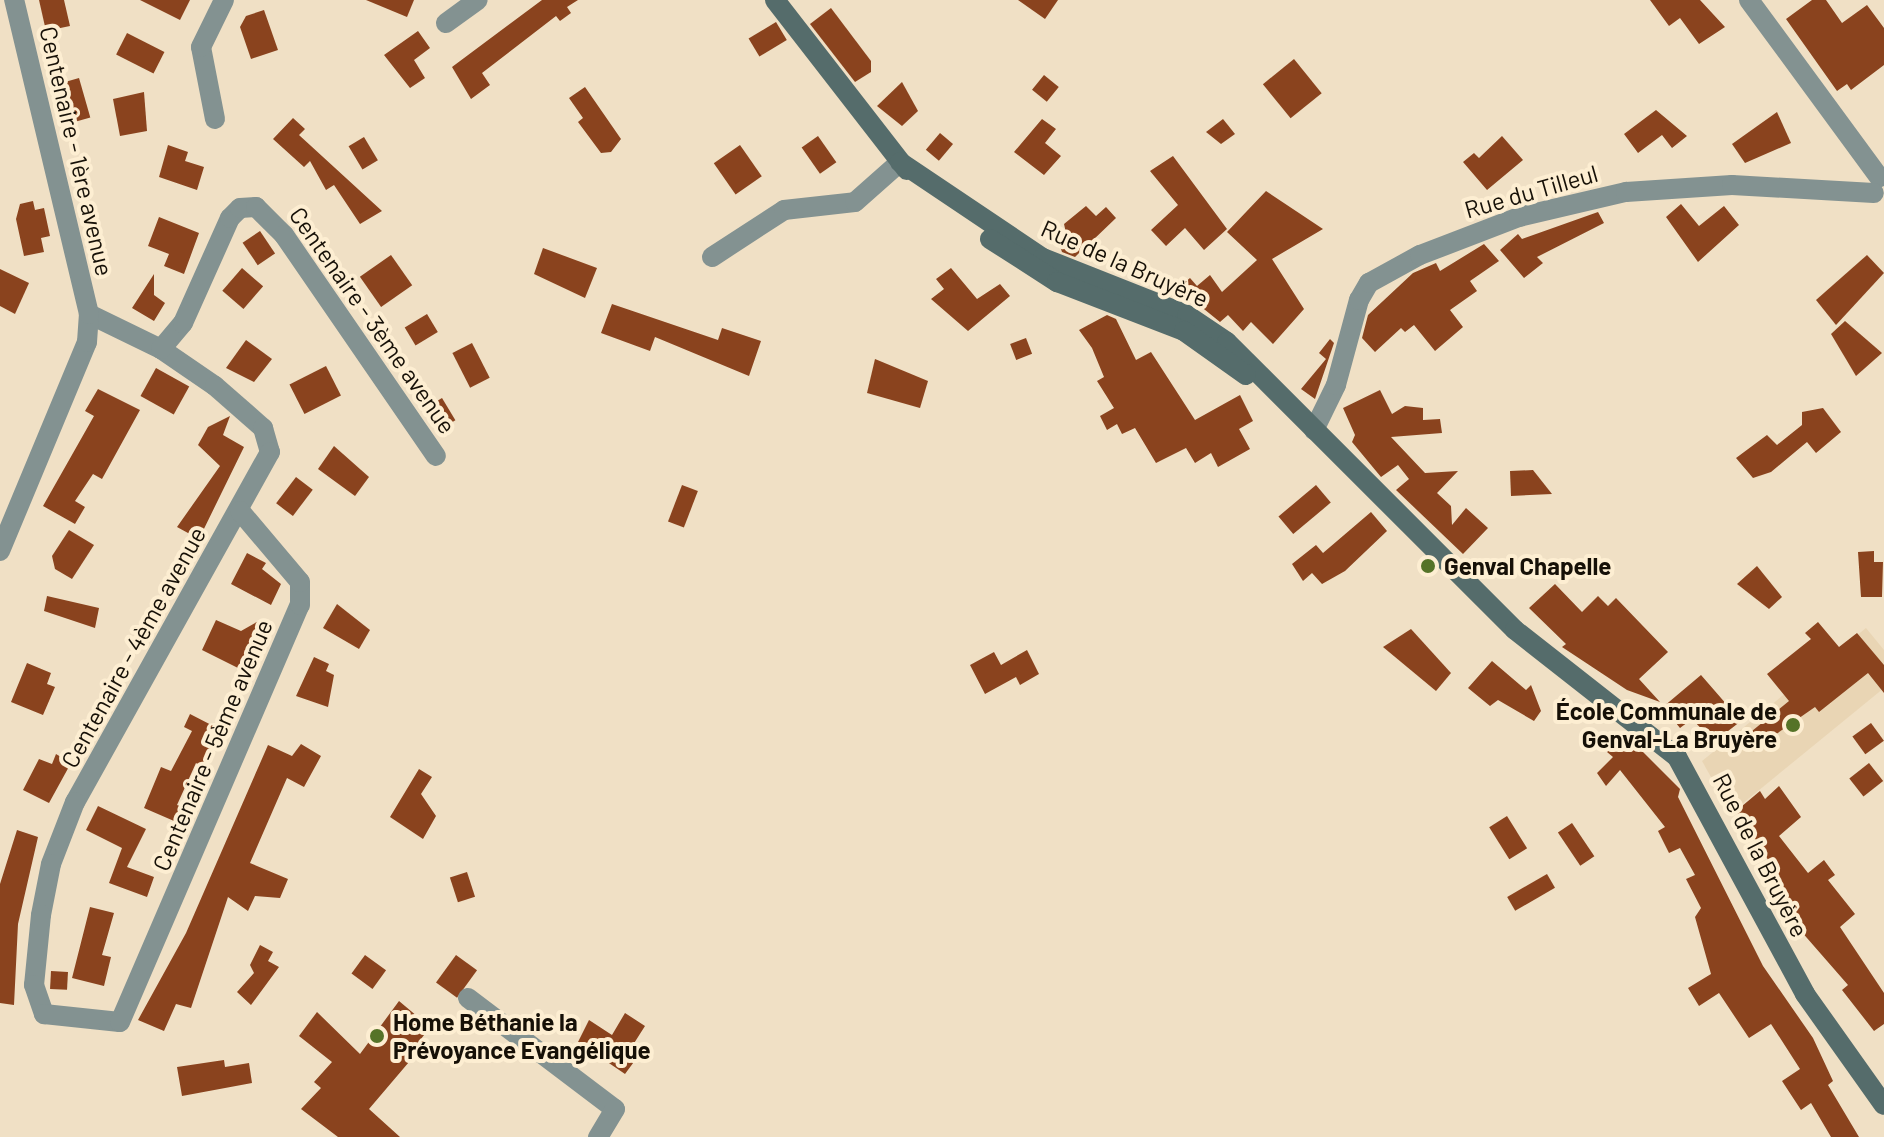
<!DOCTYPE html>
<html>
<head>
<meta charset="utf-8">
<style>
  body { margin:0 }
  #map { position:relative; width:1884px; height:1137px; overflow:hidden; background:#f0e0c5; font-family:Barlow,sans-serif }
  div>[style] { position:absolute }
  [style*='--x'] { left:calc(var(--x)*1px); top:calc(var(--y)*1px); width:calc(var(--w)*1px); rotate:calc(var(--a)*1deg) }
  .built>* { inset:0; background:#e9d5b4 }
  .building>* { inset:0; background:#8a431e; transform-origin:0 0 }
  .street>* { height:20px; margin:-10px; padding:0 10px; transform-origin:10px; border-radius:10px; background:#839291 }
  .secondary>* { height:20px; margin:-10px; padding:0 10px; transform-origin:10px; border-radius:10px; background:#556c6b }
  .dots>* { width:22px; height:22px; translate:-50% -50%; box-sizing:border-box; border:4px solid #fdeed2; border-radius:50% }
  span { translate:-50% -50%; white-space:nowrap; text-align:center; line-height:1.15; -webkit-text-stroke:8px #fdeed2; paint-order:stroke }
  .street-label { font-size:24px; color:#161007 }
  .poi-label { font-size:24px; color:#161007; font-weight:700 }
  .left { translate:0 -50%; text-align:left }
  .right { translate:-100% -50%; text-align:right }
</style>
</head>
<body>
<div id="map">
  <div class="built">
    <div style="clip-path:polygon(1866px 628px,1884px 650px,1884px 688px,1731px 813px,1702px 761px)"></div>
  </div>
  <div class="building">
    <div style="clip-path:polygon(39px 0,64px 0,70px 26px,46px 31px)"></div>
    <div style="clip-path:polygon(140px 0,190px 0,180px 20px)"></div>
    <div style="clip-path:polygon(366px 0,414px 0,407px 17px)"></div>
    <div style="clip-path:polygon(542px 0,578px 0,567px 7px,571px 13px,560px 21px,556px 16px,482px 73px,490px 85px,471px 99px,452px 67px)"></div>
    <div style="clip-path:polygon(1018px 0,1058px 0,1045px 19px)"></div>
    <div style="clip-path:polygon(1650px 0,1700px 0,1725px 27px,1699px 44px,1680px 18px,1669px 26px)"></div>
    <div style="clip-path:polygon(1812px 0,1826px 0,1842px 23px,1867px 5px,1884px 28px,1884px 65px,1851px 90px,1847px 84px,1837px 91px,1786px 19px)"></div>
    <div style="clip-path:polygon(831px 8px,871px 61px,871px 72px,855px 82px,810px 24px)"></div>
    <div style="clip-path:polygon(264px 10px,278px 50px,251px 59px,240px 27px,246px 16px)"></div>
    <div style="left:776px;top:22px;width:21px;height:32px;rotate:59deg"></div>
    <div style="clip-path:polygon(418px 31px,430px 48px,414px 60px,425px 78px,410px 88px,384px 55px)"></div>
    <div style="left:127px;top:33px;width:42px;height:24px;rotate:27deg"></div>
    <div style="left:1294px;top:59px;width:44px;height:40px;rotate:51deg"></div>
    <div style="left:1044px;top:75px;width:19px;height:19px;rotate:39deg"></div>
    <div style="left:79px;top:78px;width:41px;height:21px;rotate:74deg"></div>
    <div style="clip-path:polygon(902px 82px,918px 111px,902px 126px,877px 106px)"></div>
    <div style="clip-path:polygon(585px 87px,621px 139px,611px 152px,601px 153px,578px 122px,583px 118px,569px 98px)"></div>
    <div style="clip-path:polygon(144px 92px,147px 131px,120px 136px,113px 99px)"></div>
    <div style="clip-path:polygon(1656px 110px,1687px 136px,1672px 148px,1662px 135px,1638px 153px,1624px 134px)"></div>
    <div style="clip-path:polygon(1777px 112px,1791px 143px,1745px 163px,1732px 144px)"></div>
    <div style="clip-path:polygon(293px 118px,305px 129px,299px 135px,382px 211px,360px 224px,334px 185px,326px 190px,310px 161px,304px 167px,273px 139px)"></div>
    <div style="clip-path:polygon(1042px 119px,1056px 129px,1045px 143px,1061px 156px,1044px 175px,1014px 152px)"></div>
    <div style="clip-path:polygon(1223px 119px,1235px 134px,1221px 144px,1206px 132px)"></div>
    <div style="left:940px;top:133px;width:17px;height:22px;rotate:40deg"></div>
    <div style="left:818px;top:136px;width:32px;height:20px;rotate:55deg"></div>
    <div style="clip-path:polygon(1502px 136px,1523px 160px,1487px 190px,1463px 162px,1474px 153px,1479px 158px)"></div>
    <div style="left:364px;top:137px;width:27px;height:18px;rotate:59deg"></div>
    <div style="clip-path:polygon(168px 145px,188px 152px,185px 161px,204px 167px,197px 190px,159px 177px)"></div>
    <div style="left:740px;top:145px;width:38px;height:32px;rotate:55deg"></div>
    <div style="clip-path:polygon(1173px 156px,1227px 229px,1204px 250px,1185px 228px,1166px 246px,1151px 230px,1178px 205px,1150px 171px)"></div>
    <div style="clip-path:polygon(1266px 191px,1323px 229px,1272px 259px,1304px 309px,1273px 344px,1251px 322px,1243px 331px,1228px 315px,1220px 322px,1178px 288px,1190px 278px,1197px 286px,1210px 275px,1222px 292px,1257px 260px,1227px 232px)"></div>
    <div style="clip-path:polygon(33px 201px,35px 210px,44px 208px,50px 236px,41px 238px,44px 252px,24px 256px,16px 219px,20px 204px)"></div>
    <div style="clip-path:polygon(1681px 204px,1699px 226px,1724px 206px,1739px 225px,1698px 262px,1666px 217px)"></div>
    <div style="clip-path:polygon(1086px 206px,1096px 216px,1106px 207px,1116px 218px,1091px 242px,1099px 252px,1092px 258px,1083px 249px,1075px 257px,1062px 252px,1058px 240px,1066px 233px,1064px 224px)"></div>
    <div style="clip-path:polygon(1598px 212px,1604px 223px,1537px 257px,1543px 263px,1524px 278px,1500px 250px,1518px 234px,1522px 239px)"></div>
    <div style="clip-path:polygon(159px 217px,199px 233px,184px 274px,164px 266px,169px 254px,148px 246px)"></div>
    <div style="left:260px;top:231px;width:27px;height:21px;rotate:56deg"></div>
    <div style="clip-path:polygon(1484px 244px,1499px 261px,1470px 281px,1477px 291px,1450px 310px,1463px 327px,1435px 351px,1414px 325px,1405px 332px,1401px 328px,1375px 352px,1362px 338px,1368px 315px,1413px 273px,1436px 263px,1440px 271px)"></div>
    <div style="clip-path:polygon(543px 248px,597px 268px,585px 298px,534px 274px)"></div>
    <div style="left:391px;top:255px;width:37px;height:38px;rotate:55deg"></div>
    <div style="clip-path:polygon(1867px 255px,1884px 273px,1836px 325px,1816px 300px)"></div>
    <div style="left:242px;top:268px;width:28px;height:30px;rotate:41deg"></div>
    <div style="clip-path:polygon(951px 268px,977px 299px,1000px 284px,1010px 296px,968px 331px,931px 299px,944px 289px,936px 279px)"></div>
    <div style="clip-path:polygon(0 269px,29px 283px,15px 314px,0 306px)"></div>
    <div style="clip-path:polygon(154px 274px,154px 295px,165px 303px,154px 321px,132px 308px)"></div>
    <div style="clip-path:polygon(612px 304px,718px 340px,722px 328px,761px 341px,749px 376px,655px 337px,650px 351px,601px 333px)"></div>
    <div style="left:427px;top:314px;width:21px;height:26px;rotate:59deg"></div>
    <div style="clip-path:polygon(1107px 315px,1116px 319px,1136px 360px,1151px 352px,1195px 420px,1240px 395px,1253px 421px,1239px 429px,1250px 449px,1218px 467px,1211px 453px,1195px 463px,1186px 448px,1156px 463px,1135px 428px,1122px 434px,1117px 424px,1107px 430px,1100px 416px,1114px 408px,1097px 381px,1104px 377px,1092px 348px,1079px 330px)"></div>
    <div style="clip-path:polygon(1845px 321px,1882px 353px,1856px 376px,1831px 334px)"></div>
    <div style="left:1026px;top:338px;width:17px;height:17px;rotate:69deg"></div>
    <div style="clip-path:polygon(1330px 339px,1334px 343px,1315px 399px,1301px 389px,1326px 359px,1319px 353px)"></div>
    <div style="clip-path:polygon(246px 340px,272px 359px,254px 382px,226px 368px)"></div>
    <div style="left:472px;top:343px;width:39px;height:22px;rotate:63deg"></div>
    <div style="clip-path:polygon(875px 359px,928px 381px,920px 408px,867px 393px)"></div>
    <div style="left:326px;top:366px;width:33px;height:41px;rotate:63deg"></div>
    <div style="left:156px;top:368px;width:38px;height:32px;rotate:29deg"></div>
    <div style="clip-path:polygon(98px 389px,140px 410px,102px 479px,93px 474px,75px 501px,85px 507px,75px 524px,43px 506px,94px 416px,85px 411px)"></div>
    <div style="clip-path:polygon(1380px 390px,1392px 414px,1405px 406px,1423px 408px,1423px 420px,1440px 419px,1442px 433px,1391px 437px,1425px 473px,1458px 471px,1437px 493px,1451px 506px,1452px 525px,1466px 508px,1488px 528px,1463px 554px,1396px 490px,1409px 479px,1398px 465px,1381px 477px,1352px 442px,1355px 435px,1343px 408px)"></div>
    <div style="left:442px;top:398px;width:26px;height:16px;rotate:59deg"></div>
    <div style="clip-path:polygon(1823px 408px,1841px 432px,1816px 453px,1807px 442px,1771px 472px,1753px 478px,1736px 458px,1767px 435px,1777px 445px,1802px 425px,1802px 412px)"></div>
    <div style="clip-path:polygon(230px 416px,223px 435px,244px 447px,199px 539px,177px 527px,220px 466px,198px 445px,208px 427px)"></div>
    <div style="clip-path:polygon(334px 446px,369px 477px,355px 496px,318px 469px)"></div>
    <div style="clip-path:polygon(1533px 470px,1552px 494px,1511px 496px,1510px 471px)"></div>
    <div style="left:296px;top:477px;width:21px;height:33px;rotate:37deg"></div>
    <div style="left:682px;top:485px;width:17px;height:39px;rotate:21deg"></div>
    <div style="left:1316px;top:485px;width:23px;height:49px;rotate:50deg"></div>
    <div style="clip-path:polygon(1371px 512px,1387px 531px,1345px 571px,1322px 584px,1312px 573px,1303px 581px,1292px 564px,1316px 545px,1323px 553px)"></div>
    <div style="clip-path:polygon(69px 530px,94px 545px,72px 579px,55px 569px,52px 556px)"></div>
    <div style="clip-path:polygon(1874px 551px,1874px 562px,1883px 562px,1882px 597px,1861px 597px,1858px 552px)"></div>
    <div style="clip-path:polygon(247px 553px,266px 563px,262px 569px,281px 584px,271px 605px,231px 584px)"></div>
    <div style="clip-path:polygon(1757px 566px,1782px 597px,1769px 609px,1737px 584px)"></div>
    <div style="clip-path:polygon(1555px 584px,1582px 612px,1598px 596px,1608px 606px,1616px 598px,1668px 652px,1639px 679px,1660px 702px,1627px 690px,1562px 647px,1566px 644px,1529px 608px)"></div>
    <div style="clip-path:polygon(47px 596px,99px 608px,95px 628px,44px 611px)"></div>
    <div style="clip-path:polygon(337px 604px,370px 630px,359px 649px,323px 628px)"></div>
    <div style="clip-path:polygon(262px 619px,238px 668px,202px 650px,216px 620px,241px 631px)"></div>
    <div style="clip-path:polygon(1818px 622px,1839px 647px,1857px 633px,1884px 665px,1884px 693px,1868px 673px,1819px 712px,1815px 707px,1762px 744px,1752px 731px,1789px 701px,1767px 674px,1811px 639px,1805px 633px)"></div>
    <div style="clip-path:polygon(1411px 629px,1451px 673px,1436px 691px,1383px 647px)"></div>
    <div style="clip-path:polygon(1027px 650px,1039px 674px,1020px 685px,1016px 677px,985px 694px,970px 665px,994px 652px,1001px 665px)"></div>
    <div style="clip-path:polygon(314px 657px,329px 664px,326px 671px,334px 675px,328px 707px,296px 696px)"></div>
    <div style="clip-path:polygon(1492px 661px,1526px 690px,1531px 685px,1541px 711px,1534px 721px,1498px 700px,1490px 706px,1468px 688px)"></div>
    <div style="clip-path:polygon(27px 663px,51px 673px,47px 684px,55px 687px,43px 715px,11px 702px)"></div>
    <div style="clip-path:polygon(1701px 675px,1741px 721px,1714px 742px,1692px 719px,1680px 728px,1663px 707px)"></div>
    <div style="clip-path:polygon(190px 714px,223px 731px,204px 768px,196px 763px,177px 805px,188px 809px,181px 824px,144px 808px,161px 767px,171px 771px,192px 731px,184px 727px)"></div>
    <div style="left:1871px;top:723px;width:22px;height:23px;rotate:54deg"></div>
    <div style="clip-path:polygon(1627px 736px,1680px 789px,1678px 797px,1763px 966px,1813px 1038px,1833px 1081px,1828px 1085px,1859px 1137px,1831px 1137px,1811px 1103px,1801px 1110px,1782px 1081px,1800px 1069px,1771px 1024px,1749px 1038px,1719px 993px,1699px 1006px,1688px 988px,1711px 974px,1695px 917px,1701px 908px,1686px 879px,1695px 875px,1680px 848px,1669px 853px,1658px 831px,1665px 827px,1620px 770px,1606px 786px,1597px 773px,1613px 757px,1607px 752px)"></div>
    <div style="clip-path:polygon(301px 744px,321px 756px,304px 787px,287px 778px,250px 863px,288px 879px,280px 898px,255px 896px,248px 911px,228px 897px,191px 1008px,176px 1004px,164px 1031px,138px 1020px,186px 933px,268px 745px,292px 756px)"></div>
    <div style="clip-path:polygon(56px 754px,71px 763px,49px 803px,23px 790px,39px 759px,52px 764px)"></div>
    <div style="left:1869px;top:763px;width:23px;height:25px;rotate:52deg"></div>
    <div style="clip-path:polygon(419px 769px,432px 777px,421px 794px,436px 816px,423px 839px,390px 817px)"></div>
    <div style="clip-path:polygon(1779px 786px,1801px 817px,1779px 836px,1808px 873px,1824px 860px,1835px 875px,1828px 880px,1855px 914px,1840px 927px,1884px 993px,1884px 1024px,1874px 1031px,1842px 990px,1848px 985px,1800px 930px,1805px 927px,1776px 887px,1780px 884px,1762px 848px,1735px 812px,1760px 791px,1765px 799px)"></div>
    <div style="clip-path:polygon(98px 806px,146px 829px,127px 867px,154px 877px,147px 897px,109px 883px,122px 848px,86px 830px)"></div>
    <div style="left:1507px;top:816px;width:38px;height:21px;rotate:58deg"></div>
    <div style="left:1572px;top:823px;width:40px;height:17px;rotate:56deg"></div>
    <div style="clip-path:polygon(17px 830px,38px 837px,18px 924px,14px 1005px,0 1003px,0 884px)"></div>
    <div style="left:467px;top:872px;width:26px;height:18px;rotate:72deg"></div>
    <div style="left:1547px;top:874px;width:16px;height:46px;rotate:60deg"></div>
    <div style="clip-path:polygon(90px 907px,114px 913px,102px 955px,111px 957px,104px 986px,72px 978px)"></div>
    <div style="clip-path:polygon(260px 945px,273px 952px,268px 961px,279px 967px,251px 1005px,237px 992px,254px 973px,250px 965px)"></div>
    <div style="left:365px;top:955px;width:26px;height:23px;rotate:36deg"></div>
    <div style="left:456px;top:955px;width:26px;height:34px;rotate:36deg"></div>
    <div style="left:51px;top:971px;width:17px;height:18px;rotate:3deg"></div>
    <div style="clip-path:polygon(399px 1001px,430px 1027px,421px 1039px,426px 1042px,369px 1109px,400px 1137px,338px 1137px,301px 1109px,321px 1088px,314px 1082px,332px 1062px,299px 1036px,317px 1012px,360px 1054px)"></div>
    <div style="clip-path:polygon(625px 1013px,645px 1026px,631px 1048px,639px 1055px,625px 1074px,578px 1042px,589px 1020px,612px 1035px)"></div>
    <div style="clip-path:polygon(224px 1060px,225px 1067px,249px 1063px,252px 1083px,182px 1096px,177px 1067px)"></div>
  </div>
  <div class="street">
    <div style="--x:1749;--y:0;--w:220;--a:53.7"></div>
    <div style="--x:446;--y:23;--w:39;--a:-36"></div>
    <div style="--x:215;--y:119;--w:73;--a:-101"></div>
    <div style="--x:201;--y:47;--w:52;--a:-63.9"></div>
    <div style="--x:712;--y:257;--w:86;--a:-33.1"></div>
    <div style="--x:784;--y:210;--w:71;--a:-6.4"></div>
    <div style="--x:855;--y:202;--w:60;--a:-41.6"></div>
    <div style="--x:89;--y:314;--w:80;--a:25.9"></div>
    <div style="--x:161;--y:349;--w:65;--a:34.4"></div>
    <div style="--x:215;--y:386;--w:64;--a:41.2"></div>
    <div style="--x:263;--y:428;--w:25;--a:74"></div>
    <div style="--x:270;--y:452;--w:401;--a:119.1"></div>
    <div style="--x:75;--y:802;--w:66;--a:111.2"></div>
    <div style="--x:51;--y:864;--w:52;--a:101.1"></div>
    <div style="--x:41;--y:915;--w:70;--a:95.7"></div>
    <div style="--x:34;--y:985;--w:31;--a:71"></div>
    <div style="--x:44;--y:1014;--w:76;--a:6"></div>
    <div style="--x:120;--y:1022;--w:454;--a:-66.7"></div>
    <div style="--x:300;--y:605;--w:23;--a:-90"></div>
    <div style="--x:300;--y:582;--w:93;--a:-130.2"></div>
    <div style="--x:161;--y:349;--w:34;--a:-50"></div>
    <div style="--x:183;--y:323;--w:115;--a:-65.9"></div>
    <div style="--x:230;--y:218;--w:14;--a:-45"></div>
    <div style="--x:240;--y:208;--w:16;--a:-4"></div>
    <div style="--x:256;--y:207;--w:40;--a:45"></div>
    <div style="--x:284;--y:235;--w:268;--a:55.5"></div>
    <div style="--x:1314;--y:430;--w:50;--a:-63.9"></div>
    <div style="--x:1336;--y:385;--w:88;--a:-74.9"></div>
    <div style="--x:1359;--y:300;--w:20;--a:-60"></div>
    <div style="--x:1369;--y:283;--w:58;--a:-28.8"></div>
    <div style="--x:1420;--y:255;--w:106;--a:-21"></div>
    <div style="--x:1519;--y:217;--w:110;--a:-13.2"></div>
    <div style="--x:1626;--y:192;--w:106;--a:-3.8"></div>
    <div style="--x:1732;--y:185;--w:142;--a:3.2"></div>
    <div style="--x:0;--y:551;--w:226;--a:-67.4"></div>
    <div style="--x:87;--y:342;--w:28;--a:-86"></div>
    <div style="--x:89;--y:314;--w:323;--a:-103.4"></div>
    <div style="--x:468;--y:998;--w:184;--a:37.1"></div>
    <div style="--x:615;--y:1109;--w:33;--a:121"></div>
  </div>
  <div class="secondary">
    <div style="--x:775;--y:0;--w:215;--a:52.2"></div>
    <div style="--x:900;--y:162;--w:172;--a:33.9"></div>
    <div style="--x:1043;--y:258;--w:155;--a:21.6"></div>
    <div style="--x:1187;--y:315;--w:48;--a:34"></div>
    <div style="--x:1227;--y:342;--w:407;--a:45"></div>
    <div style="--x:1515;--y:630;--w:206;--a:38.1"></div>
    <div style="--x:1677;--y:757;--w:269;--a:61.6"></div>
    <div style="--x:1805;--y:994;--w:136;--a:54.6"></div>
    <div style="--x:990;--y:239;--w:80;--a:32.7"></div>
    <div style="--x:1057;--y:282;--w:136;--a:21.1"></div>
    <div style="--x:1184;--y:331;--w:76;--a:35.4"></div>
  </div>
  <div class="dots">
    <div style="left:1428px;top:566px;background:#557328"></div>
    <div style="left:1793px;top:725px;background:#557328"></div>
    <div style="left:377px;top:1036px;background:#557328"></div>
  </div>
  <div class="street-label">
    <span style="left:77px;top:151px;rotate:77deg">Centenaire - 1ère avenue</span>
    <span style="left:1531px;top:191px;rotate:-16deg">Rue du Tilleul</span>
    <span style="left:1125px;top:263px;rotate:24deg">Rue de la Bruyère</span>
    <span style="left:373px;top:320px;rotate:55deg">Centenaire - 3ème avenue</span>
    <span style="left:133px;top:647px;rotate:-61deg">Centenaire - 4ème avenue</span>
    <span style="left:212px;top:745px;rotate:-67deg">Centenaire - 5ème avenue</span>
    <span style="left:1761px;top:855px;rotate:63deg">Rue de la Bruyère</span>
  </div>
  <div class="poi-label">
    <span class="left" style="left:1444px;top:566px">Genval Chapelle</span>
    <span class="right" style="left:1777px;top:725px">École Communale de<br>Genval-La Bruyère</span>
    <span class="left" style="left:393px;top:1036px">Home Béthanie la<br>Prévoyance Evangélique</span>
  </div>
</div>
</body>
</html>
